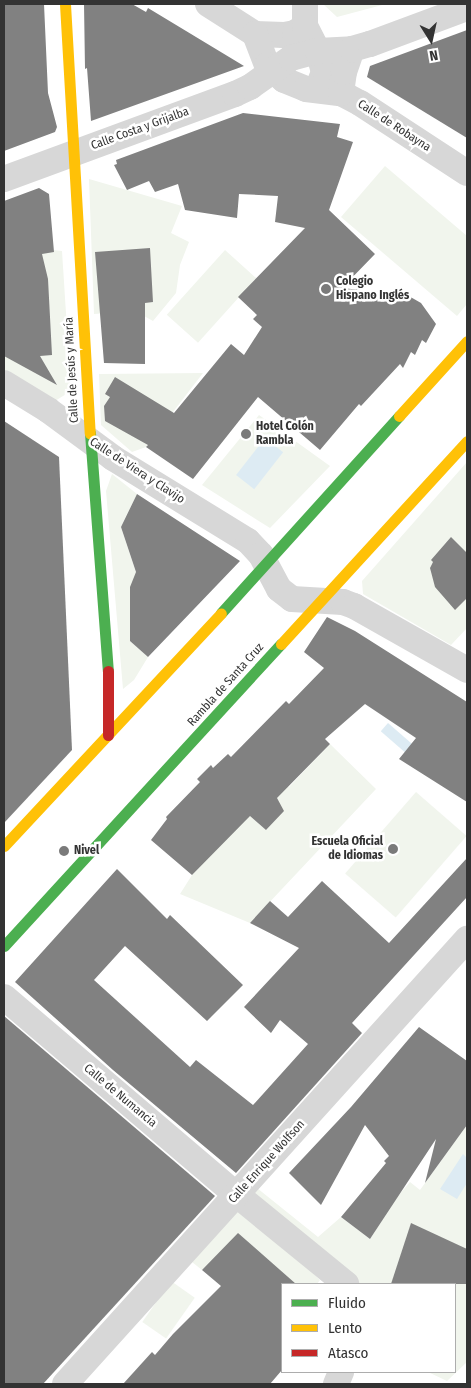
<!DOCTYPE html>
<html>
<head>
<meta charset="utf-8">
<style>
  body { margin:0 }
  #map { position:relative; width:471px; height:1388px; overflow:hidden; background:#fff; font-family:"Fira Sans Condensed",sans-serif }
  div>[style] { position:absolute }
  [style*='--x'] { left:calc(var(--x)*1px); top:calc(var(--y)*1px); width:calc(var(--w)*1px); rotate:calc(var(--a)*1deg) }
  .green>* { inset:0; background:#f1f5ed; transform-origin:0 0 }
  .water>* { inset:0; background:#ddebf3; transform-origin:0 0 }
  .building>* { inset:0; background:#818181 }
  .street>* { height:26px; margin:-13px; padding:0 13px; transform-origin:13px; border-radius:13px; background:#d7d7d7 }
  .fast>* { height:11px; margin:-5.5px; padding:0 5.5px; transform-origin:5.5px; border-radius:5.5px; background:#4caf50 }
  .slow>* { height:11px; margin:-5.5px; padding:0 5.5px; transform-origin:5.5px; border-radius:5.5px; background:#ffc107 }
  .jam>* { height:11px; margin:-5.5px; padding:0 5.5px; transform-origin:5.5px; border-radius:5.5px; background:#c62828 }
  .dots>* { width:14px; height:14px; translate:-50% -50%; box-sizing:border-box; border:2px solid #fff; border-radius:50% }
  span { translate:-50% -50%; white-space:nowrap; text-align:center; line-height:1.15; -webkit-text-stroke:5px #fff; paint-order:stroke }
  .street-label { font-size:12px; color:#333 }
  .poi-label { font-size:12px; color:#333; font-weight:700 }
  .left { translate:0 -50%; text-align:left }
  .right { translate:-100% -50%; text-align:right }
  .frame { position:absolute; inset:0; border:5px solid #333; pointer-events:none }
  .legend { position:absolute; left:281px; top:1283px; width:175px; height:90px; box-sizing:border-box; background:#fff; border:1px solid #adadad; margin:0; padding:6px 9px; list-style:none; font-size:15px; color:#333 }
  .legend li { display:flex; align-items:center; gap:10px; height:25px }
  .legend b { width:25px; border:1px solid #adadad }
  .north { position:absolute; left:406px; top:15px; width:50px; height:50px; -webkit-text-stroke:4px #fff; paint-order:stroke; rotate:170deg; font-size:14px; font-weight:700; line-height:20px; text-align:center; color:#333 }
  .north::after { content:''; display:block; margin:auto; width:18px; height:22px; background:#333; clip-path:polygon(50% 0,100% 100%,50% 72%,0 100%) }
</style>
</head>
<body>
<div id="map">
  <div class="green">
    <div style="clip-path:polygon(323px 4px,386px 4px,337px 17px)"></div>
    <div style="clip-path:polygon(385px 166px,467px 236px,467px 304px,457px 316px,341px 217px)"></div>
    <div style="clip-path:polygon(89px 179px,182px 206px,171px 233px,189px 242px,180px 265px,176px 293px,153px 321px,135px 311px,94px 314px)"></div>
    <div style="clip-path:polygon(18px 246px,62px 251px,71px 391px,55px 401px,4px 370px,4px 251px)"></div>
    <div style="left:225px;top:250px;width:42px;height:87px;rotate:42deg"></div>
    <div style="clip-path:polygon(203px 373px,146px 447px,132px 452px,101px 425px,99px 374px)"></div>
    <div style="clip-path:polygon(259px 415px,330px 466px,270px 528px,202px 485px)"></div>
    <div style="clip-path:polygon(467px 462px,467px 628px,451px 645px,363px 594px,362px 581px)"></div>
    <div style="clip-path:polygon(112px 474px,137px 494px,121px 527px,136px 572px,130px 641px,148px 657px,134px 680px,123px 689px,106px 491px)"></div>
    <div style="clip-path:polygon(330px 744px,376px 789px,250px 923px,180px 894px,192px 875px,249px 815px,266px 830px,283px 811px,271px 787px,280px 778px,289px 787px)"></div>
    <div style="left:416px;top:792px;width:67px;height:108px;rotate:41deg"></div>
    <div style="clip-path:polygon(467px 1125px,467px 1362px,447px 1381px,428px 1372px,455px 1372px,455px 1284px,359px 1284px,248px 1196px,257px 1188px,318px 1237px,341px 1217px,370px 1239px,398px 1196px,410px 1182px,420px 1190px)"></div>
    <div style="clip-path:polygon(241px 1204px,320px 1280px,317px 1284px,295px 1284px,238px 1234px,202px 1270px,192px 1262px)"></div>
    <div style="left:171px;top:1281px;width:29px;height:50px;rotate:35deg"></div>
  </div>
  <div class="water">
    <div style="left:265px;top:438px;width:23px;height:47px;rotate:38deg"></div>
    <div style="left:388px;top:723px;width:32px;height:11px;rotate:41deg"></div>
    <div style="clip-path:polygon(463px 1154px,467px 1158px,467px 1183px,457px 1199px,440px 1189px)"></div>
  </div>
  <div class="building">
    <div style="clip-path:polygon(4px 4px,44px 4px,48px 93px,57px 127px,55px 132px,4px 151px)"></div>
    <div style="clip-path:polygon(84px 4px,132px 4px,146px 12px,148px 8px,244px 66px,91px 121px,87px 68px,85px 69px)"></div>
    <div style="clip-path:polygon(467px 30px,467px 138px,367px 77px,370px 66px)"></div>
    <div style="clip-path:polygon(243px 113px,340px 124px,337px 137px,353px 142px,329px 210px,375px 254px,342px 288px,407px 295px,421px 303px,436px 324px,426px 343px,422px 340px,415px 355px,411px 352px,403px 368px,400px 364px,361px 406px,359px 404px,320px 450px,258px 397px,193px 479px,146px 447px,148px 445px,105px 421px,104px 406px,110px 397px,105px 394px,115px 377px,174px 413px,231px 344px,244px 355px,262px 327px,253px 319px,257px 315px,238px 297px,305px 228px,275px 222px,278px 196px,239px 194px,237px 218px,185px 210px,178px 184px,155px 192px,149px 181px,127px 190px,114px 165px,117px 164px,116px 160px)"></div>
    <div style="clip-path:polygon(39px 188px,49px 194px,54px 252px,42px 254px,48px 279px,52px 355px,40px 356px,57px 385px,4px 356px,4px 201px)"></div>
    <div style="clip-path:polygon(150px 248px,153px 302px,145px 303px,145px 364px,104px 363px,95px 252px)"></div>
    <div style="clip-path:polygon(4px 421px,59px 457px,72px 750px,4px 823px)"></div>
    <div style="clip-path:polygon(137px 494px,240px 561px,148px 657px,130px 641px,130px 587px,136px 572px,121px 527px)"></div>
    <div style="clip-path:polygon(451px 537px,467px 553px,467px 598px,455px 610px,435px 587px,430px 568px,433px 562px,431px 560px)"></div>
    <div style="clip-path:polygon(327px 617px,355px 631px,467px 702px,467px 802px,399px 759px,416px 738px,365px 704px,325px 739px,330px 744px,277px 798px,284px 811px,266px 830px,250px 816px,192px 875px,151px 840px,167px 819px,166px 817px,200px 782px,197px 779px,211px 765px,213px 768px,228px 754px,231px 757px,286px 701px,289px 704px,324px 668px,304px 652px)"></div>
    <div style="clip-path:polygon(467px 858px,467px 897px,352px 1023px,362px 1033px,236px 1173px,113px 1070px,15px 982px,117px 869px,167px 919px,170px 915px,243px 985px,207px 1021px,125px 946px,94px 980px,190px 1067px,196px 1060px,253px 1105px,308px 1044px,280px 1020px,271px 1033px,244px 1007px,299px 948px,250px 923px,270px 901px,288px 917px,322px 881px,389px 943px)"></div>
    <div style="clip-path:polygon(4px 1016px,215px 1196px,43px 1384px,4px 1384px)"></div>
    <div style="clip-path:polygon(419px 1027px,467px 1061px,467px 1125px,425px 1183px,436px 1139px,370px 1239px,341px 1217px,386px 1163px,384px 1161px,389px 1156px,365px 1125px,321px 1205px,289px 1173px,351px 1107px)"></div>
    <div style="clip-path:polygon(411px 1223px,467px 1249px,467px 1284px,391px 1284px)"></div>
    <div style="clip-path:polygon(238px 1233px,296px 1284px,282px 1284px,282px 1370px,270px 1384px,123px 1384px,152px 1352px,155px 1355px,173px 1334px,221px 1286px,202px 1270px)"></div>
  </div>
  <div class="street">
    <div style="--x:208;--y:4;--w:56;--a:32.6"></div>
    <div style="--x:255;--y:34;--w:29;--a:2"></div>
    <div style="--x:284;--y:35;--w:11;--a:-10"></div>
    <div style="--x:295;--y:33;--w:12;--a:-35"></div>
    <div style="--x:305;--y:4;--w:22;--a:90"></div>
    <div style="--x:305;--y:26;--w:28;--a:63"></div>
    <div style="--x:318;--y:51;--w:22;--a:74"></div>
    <div style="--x:324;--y:72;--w:19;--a:111"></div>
    <div style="--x:255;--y:34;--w:33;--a:69"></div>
    <div style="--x:267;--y:65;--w:23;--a:41"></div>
    <div style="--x:284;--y:80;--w:24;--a:22"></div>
    <div style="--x:306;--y:89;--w:35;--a:7"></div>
    <div style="--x:341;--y:93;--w:21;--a:28"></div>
    <div style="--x:360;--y:103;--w:128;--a:33.2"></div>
    <div style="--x:341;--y:93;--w:21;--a:-82"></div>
    <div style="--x:344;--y:72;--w:24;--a:-71"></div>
    <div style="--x:4;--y:179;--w:246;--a:-20.2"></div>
    <div style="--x:235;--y:94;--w:17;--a:-25"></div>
    <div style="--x:250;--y:87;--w:50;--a:-35.3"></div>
    <div style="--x:291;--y:58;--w:28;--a:-15"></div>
    <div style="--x:318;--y:51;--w:34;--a:-3"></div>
    <div style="--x:352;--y:49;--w:19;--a:-16"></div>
    <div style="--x:370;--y:44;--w:103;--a:-20.4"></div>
    <div style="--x:4;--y:383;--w:52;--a:31.5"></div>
    <div style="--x:48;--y:410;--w:81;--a:36.4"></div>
    <div style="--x:113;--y:458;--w:158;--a:31.6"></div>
    <div style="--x:248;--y:541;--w:19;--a:47"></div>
    <div style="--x:261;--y:555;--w:38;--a:62"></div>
    <div style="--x:279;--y:589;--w:16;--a:38"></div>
    <div style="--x:292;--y:599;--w:51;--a:3.4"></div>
    <div style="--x:343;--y:602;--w:12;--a:20"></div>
    <div style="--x:354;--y:606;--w:130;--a:29.5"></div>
    <div style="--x:4;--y:997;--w:306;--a:40.4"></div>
    <div style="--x:237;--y:1195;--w:141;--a:39.2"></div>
    <div style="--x:65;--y:1384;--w:600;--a:-47.91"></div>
    <div style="--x:336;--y:1384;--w:13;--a:-67"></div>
  </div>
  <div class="fast">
    <div style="--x:90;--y:433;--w:239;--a:85.7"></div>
    <div style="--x:221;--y:613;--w:266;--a:-47.9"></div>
    <div style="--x:4;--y:946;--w:410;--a:-47.5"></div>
  </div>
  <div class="slow">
    <div style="--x:65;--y:4;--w:430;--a:86.7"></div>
    <div style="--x:399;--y:416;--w:101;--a:-47.8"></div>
    <div style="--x:281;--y:644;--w:275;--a:-47.5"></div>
    <div style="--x:4;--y:846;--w:318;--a:-47"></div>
  </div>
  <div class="jam">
    <div style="--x:108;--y:671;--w:64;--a:90"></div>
  </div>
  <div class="dots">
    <div style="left:326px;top:289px;background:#7a7a7a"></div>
    <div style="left:246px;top:434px;background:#7a7a7a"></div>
    <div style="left:393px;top:849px;background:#7a7a7a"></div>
    <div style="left:64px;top:851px;background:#7a7a7a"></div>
  </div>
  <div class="street-label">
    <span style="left:394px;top:126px;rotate:33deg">Calle de Robayna</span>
    <span style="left:140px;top:129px;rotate:-20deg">Calle Costa y Grijalba</span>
    <span style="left:72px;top:370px;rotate:-93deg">Calle de Jesús y María</span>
    <span style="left:137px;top:471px;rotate:33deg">Calle de Viera y Clavijo</span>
    <span style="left:226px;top:685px;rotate:-48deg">Rambla de Santa Cruz</span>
    <span style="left:120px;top:1096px;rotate:40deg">Calle de Numancia</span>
    <span style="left:267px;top:1162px;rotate:-48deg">Calle Enrique Wolfson</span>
  </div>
  <div class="poi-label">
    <span class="left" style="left:336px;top:289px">Colegio<br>Hispano Inglés</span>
    <span class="left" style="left:256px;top:434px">Hotel Colón<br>Rambla</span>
    <span class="right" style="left:383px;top:849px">Escuela Oficial<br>de Idiomas</span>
    <span class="left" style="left:74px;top:851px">Nivel</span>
  </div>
  <div class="frame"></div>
  <ul class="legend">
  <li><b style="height:6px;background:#4caf50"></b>Fluido</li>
  <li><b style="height:6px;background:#ffc107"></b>Lento</li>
  <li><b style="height:6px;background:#c62828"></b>Atasco</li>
  </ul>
  <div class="north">N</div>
</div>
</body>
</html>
